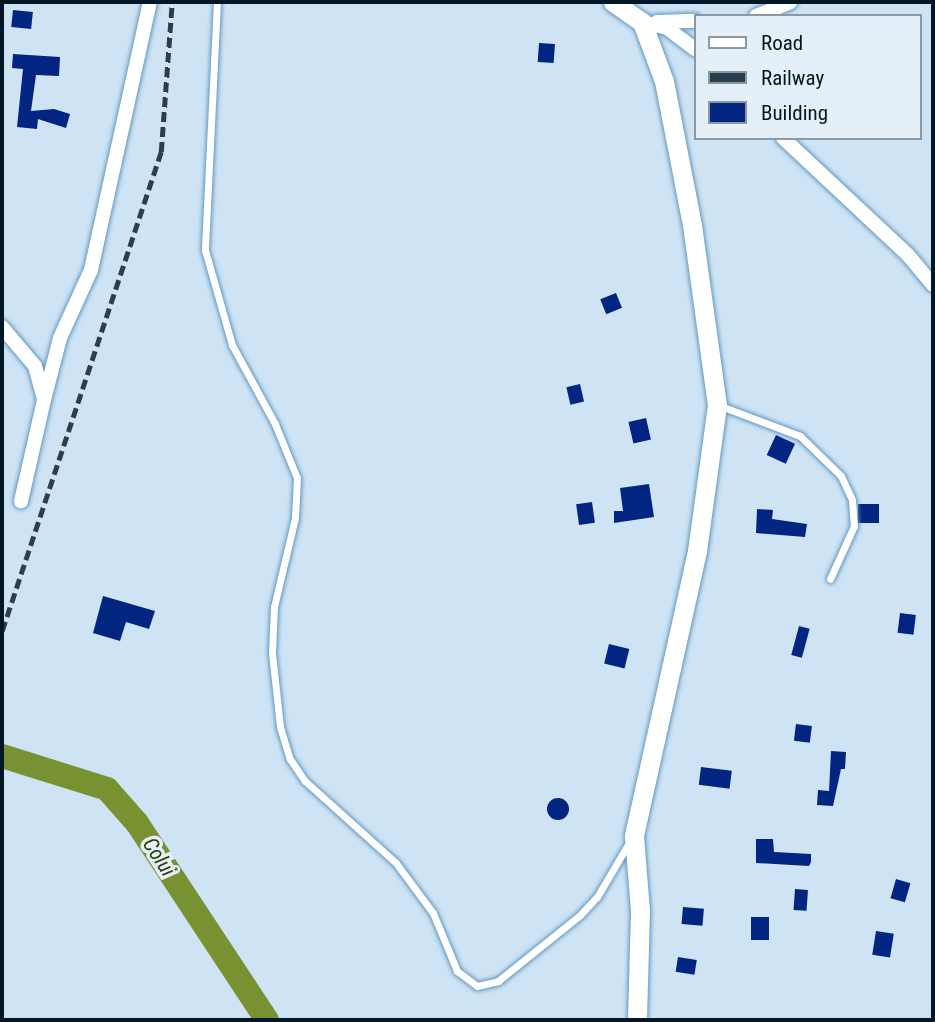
<!DOCTYPE html>
<html>
<head>
<meta charset="utf-8">
<style>
  body { margin:0 }
  #map { position:relative; width:935px; height:1022px; overflow:hidden; background:#cee4f5; font-family:"Roboto Condensed",sans-serif }
  div>[style] { position:absolute }
  [style*='--x'] { left:calc(var(--x)*1px); top:calc(var(--y)*1px); width:calc(var(--w)*1px); rotate:calc(var(--a)*1deg) }
  .river>* { height:24px; margin:-12px; padding:0 12px; transform-origin:12px; border-radius:12px; background:#789232 }
  .building>* { inset:0; background:#012581; transform-origin:0 0 }
  .round { border-radius:50% }
  .roads { filter:drop-shadow(0 0 2px #6398c1) drop-shadow(0 0 2px #6398c1) }
  .lane>* { height:7px; margin:-3.5px; padding:0 3.5px; transform-origin:3.5px; border-radius:3.5px; background:#fff }
  .street>* { height:14px; margin:-7px; padding:0 7px; transform-origin:7px; border-radius:7px; background:#fff }
  .secondary>* { height:19px; margin:-9.5px; padding:0 9.5px; transform-origin:9.5px; border-radius:9.5px; background:#fff }
  .rail>* { height:4.5px; margin-top:-2.25px; transform-origin:0; background:repeating-linear-gradient(90deg,#2a3f4e 0 10px,transparent 0 15px) }
  span { translate:-50% -50%; white-space:nowrap; text-align:center; line-height:1.15; -webkit-text-stroke:7px #e4eff8; paint-order:stroke }
  .water-label { font-size:21px; color:#2f3c07; font-style:italic }
  .frame { position:absolute; inset:0; border:4px solid #021726; pointer-events:none }
  .legend { position:absolute; left:694px; top:14px; width:228px; height:126px; box-sizing:border-box; background:#e4eff8; border:2px solid #8a99a4; margin:0; padding:9px 12px; list-style:none; font-size:21px; color:#021726 }
  .legend li { display:flex; align-items:center; gap:14px; height:35px }
  .legend b { width:35px; border:2px solid #8a99a4 }
</style>
</head>
<body>
<div id="map">
  <div class="river">
    <div style="--x:2;--y:756;--w:110;--a:17.4"></div>
    <div style="--x:107;--y:789;--w:45;--a:48.6"></div>
    <div style="--x:137;--y:823;--w:236;--a:56.6"></div>
  </div>
  <div class="building">
    <div style="left:13px;top:10px;width:20px;height:17px;rotate:6deg"></div>
    <div style="left:539px;top:43px;width:16px;height:19px;rotate:4deg"></div>
    <div style="clip-path:polygon(13px 54px,60px 57px,59px 76px,36px 75px,31px 111px,54px 109px,70px 114px,66px 128px,38px 119px,37px 129px,17px 127px,23px 69px,12px 68px)"></div>
    <div style="left:616px;top:293px;width:16px;height:17px;rotate:68deg"></div>
    <div style="left:580px;top:384px;width:18px;height:14px;rotate:77deg"></div>
    <div style="left:646px;top:418px;width:22px;height:18px;rotate:77deg"></div>
    <div style="left:776px;top:435px;width:21px;height:22px;rotate:25deg"></div>
    <div style="clip-path:polygon(649px 484px,654px 517px,614px 523px,614px 511px,623px 511px,620px 488px)"></div>
    <div style="left:592px;top:502px;width:21px;height:16px;rotate:82deg"></div>
    <div style="left:858px;top:504px;width:21px;height:19px"></div>
    <div style="clip-path:polygon(757px 509px,773px 510px,772px 519px,807px 524px,805px 537px,756px 533px)"></div>
    <div style="clip-path:polygon(103px 596px,155px 611px,149px 629px,126px 622px,120px 641px,93px 633px)"></div>
    <div style="left:900px;top:613px;width:16px;height:20px;rotate:7deg"></div>
    <div style="left:799px;top:626px;width:11px;height:30px;rotate:15deg"></div>
    <div style="left:609px;top:644px;width:21px;height:20px;rotate:14deg"></div>
    <div style="left:796px;top:724px;width:16px;height:17px;rotate:7deg"></div>
    <div style="clip-path:polygon(831px 751px,846px 752px,845px 769px,841px 769px,833px 806px,817px 805px,818px 790px,829px 791px)"></div>
    <div style="left:701px;top:767px;width:31px;height:18px;rotate:7deg"></div>
    <div class="round" style="left:547px;top:798px;width:22px;height:22px"></div>
    <div style="clip-path:polygon(756px 839px,773px 839px,774px 852px,811px 854px,811px 862px,809px 866px,756px 863px)"></div>
    <div style="left:896px;top:879px;width:15px;height:20px;rotate:16deg"></div>
    <div style="left:795px;top:889px;width:13px;height:21px;rotate:4deg"></div>
    <div style="left:683px;top:907px;width:21px;height:17px;rotate:5deg"></div>
    <div style="left:751px;top:917px;width:18px;height:23px"></div>
    <div style="left:876px;top:931px;width:18px;height:24px;rotate:9deg"></div>
    <div style="left:678px;top:957px;width:19px;height:15px;rotate:9deg"></div>
  </div>
  <div class="roads">
    <div class="lane">
      <div style="--x:217;--y:2;--w:248;--a:92.8"></div>
      <div style="--x:205;--y:250;--w:99;--a:74.1"></div>
      <div style="--x:232;--y:345;--w:90;--a:61.4"></div>
      <div style="--x:275;--y:424;--w:58;--a:67.8"></div>
      <div style="--x:297;--y:478;--w:40;--a:92.9"></div>
      <div style="--x:295;--y:518;--w:91;--a:103.3"></div>
      <div style="--x:274;--y:607;--w:46;--a:92.5"></div>
      <div style="--x:272;--y:653;--w:74;--a:83.8"></div>
      <div style="--x:280;--y:727;--w:34;--a:73"></div>
      <div style="--x:290;--y:759;--w:27;--a:56"></div>
      <div style="--x:305;--y:781;--w:122;--a:42"></div>
      <div style="--x:396;--y:863;--w:62;--a:53.5"></div>
      <div style="--x:433;--y:913;--w:63;--a:67.5"></div>
      <div style="--x:457;--y:971;--w:25;--a:37"></div>
      <div style="--x:477;--y:986;--w:22;--a:-13"></div>
      <div style="--x:498;--y:981;--w:105;--a:-38.8"></div>
      <div style="--x:580;--y:915;--w:25;--a:-47"></div>
      <div style="--x:597;--y:897;--w:65;--a:-59.5"></div>
      <div style="--x:718;--y:405;--w:88;--a:20.7"></div>
      <div style="--x:800;--y:436;--w:57;--a:44.3"></div>
      <div style="--x:841;--y:476;--w:26;--a:65"></div>
      <div style="--x:852;--y:500;--w:26;--a:86"></div>
      <div style="--x:854;--y:526;--w:58;--a:114.4"></div>
    </div>
    <div class="street">
      <div style="--x:756;--y:16;--w:37;--a:-22"></div>
      <div style="--x:642;--y:22;--w:26;--a:13"></div>
      <div style="--x:667;--y:28;--w:35;--a:37"></div>
      <div style="--x:657;--y:22;--w:38;--a:-2"></div>
      <div style="--x:783;--y:138;--w:171;--a:43.1"></div>
      <div style="--x:908;--y:255;--w:39;--a:50"></div>
      <div style="--x:2;--y:327;--w:51;--a:49.8"></div>
      <div style="--x:35;--y:366;--w:35;--a:75"></div>
      <div style="--x:44;--y:400;--w:104;--a:102.8"></div>
      <div style="--x:44;--y:400;--w:64;--a:-75.5"></div>
      <div style="--x:60;--y:338;--w:75;--a:-65.5"></div>
      <div style="--x:91;--y:270;--w:274;--a:-77.6"></div>
    </div>
    <div class="secondary">
      <div style="--x:613;--y:2;--w:35;--a:35"></div>
      <div style="--x:642;--y:22;--w:63;--a:69.6"></div>
      <div style="--x:664;--y:81;--w:147;--a:79"></div>
      <div style="--x:692;--y:225;--w:182;--a:82.1"></div>
      <div style="--x:717;--y:405;--w:147;--a:97.8"></div>
      <div style="--x:697;--y:551;--w:292;--a:102.5"></div>
      <div style="--x:634;--y:836;--w:75;--a:85.4"></div>
      <div style="--x:640;--y:911;--w:109;--a:91.6"></div>
    </div>
  </div>
  <div class="rail">
    <div style="--x:2;--y:631;--w:505;--a:-71.64"></div>
    <div style="--x:161;--y:152;--w:150;--a:-85.8"></div>
  </div>
  <div class="water-label">
    <span style="left:159px;top:857px;rotate:57deg">Colui</span>
  </div>
  <div class="frame"></div>
  <ul class="legend">
  <li><b style="height:9px;background:#fff"></b>Road</li>
  <li><b style="height:9px;background:#2a3f4e"></b>Railway</li>
  <li><b style="height:19px;background:#012581"></b>Building</li>
  </ul>
</div>
</body>
</html>
